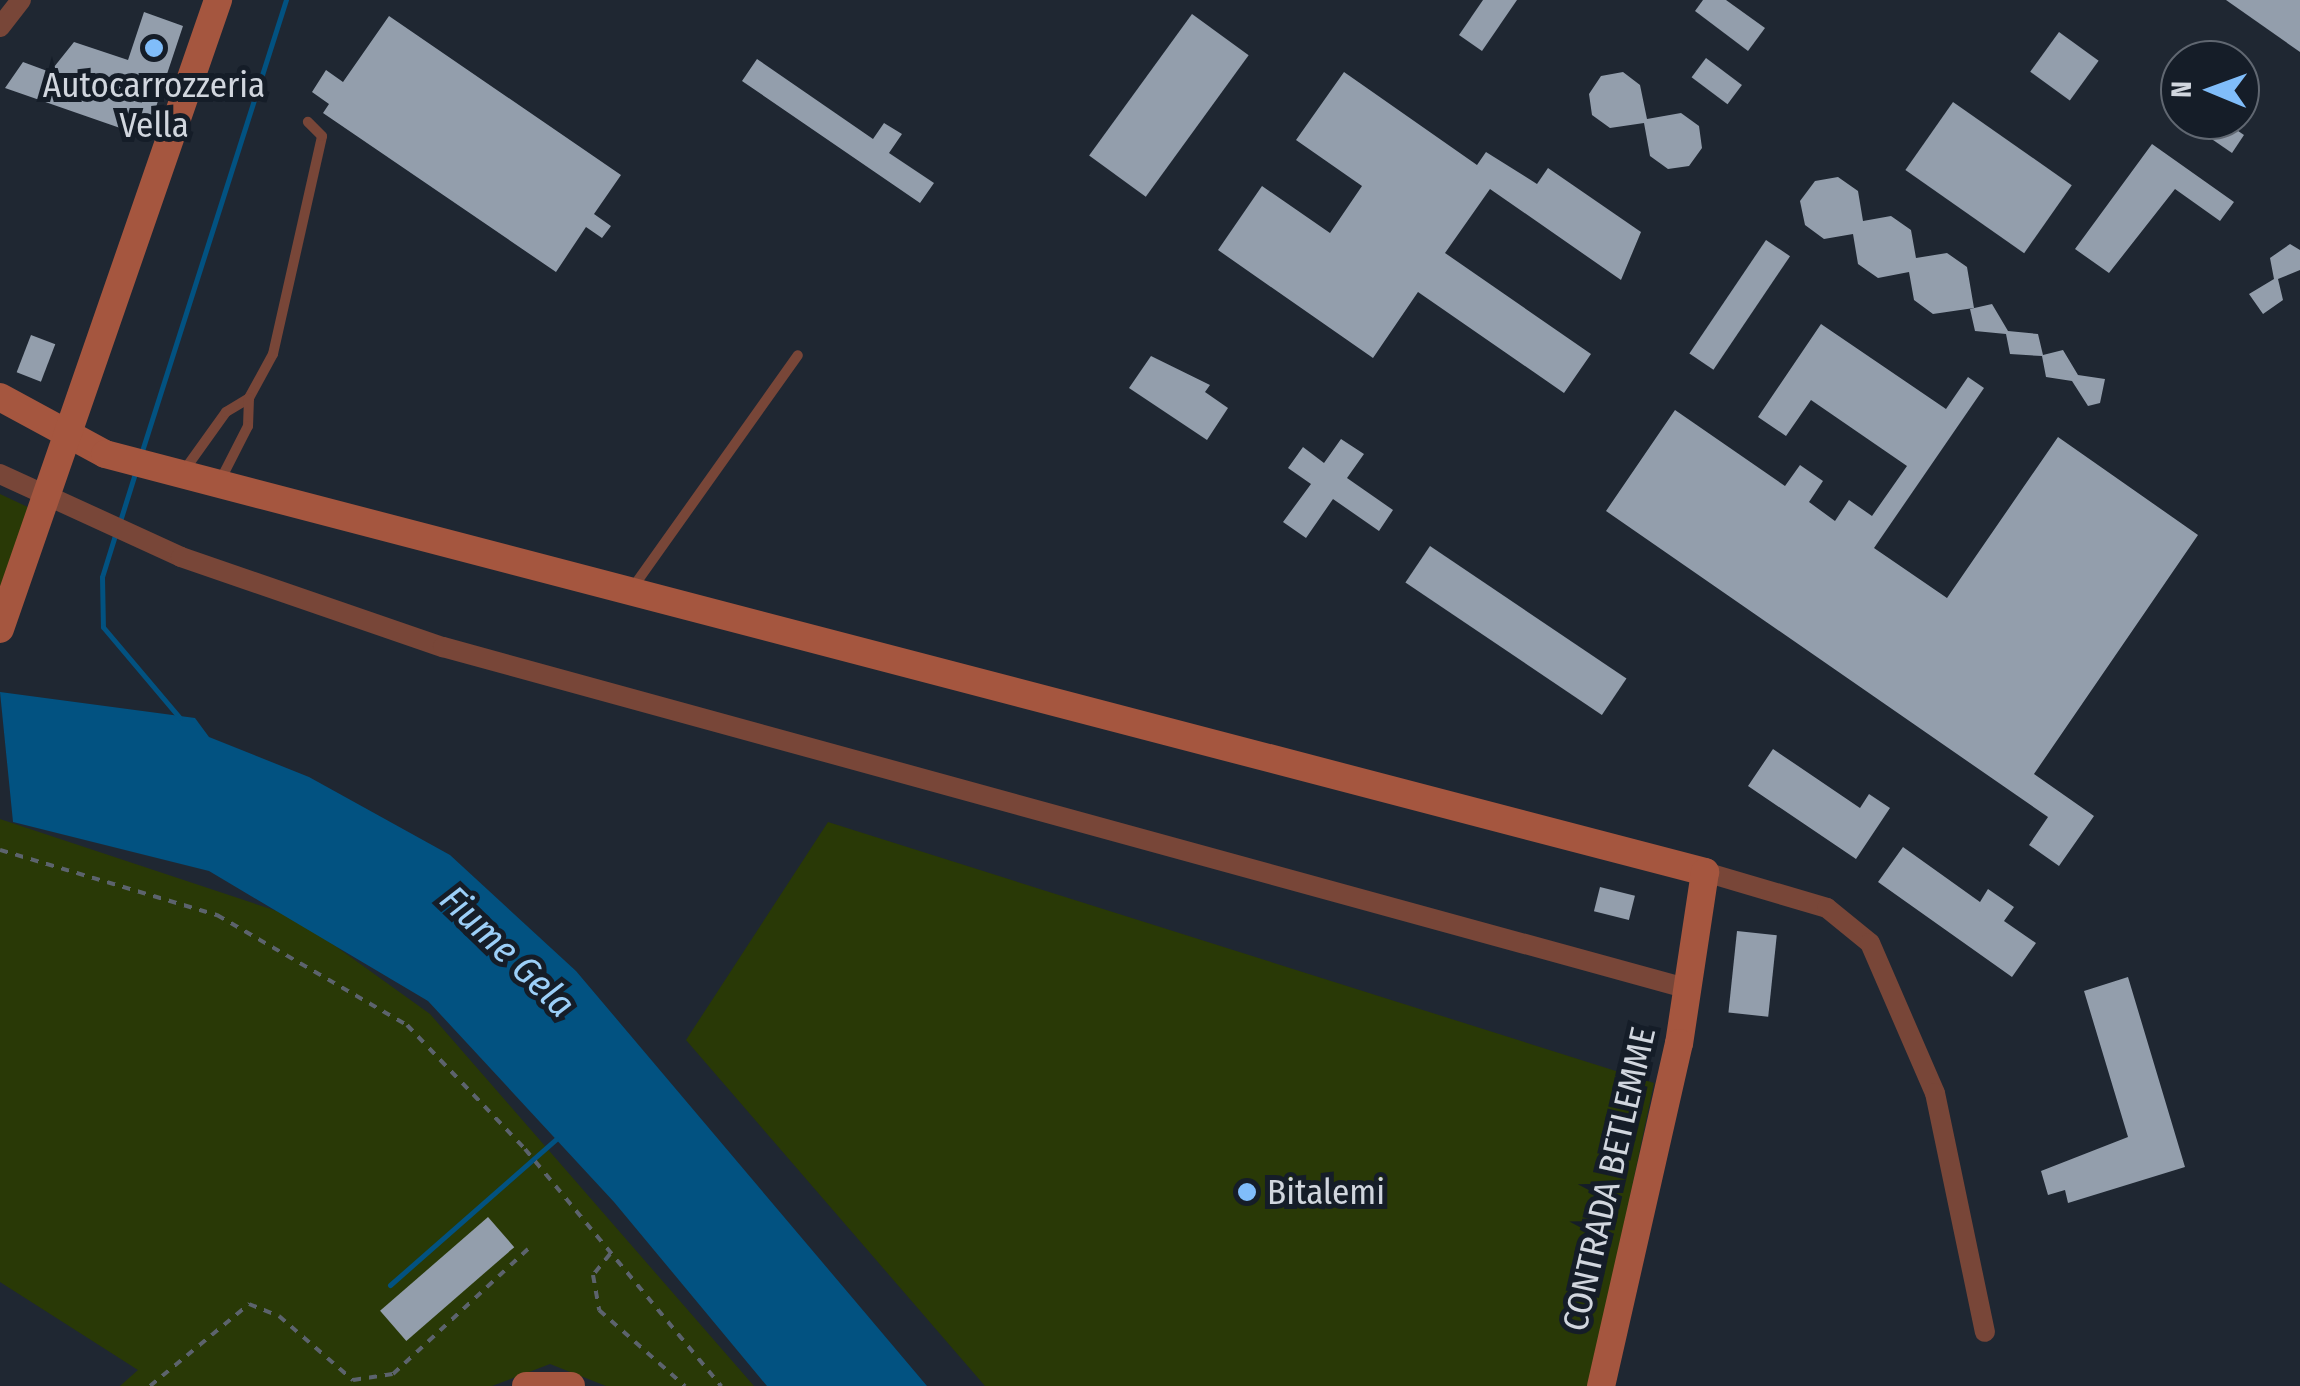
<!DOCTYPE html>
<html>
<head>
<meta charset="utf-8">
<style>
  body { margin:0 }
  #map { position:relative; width:2300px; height:1386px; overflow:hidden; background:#1f2732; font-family:"Fira Sans Condensed",sans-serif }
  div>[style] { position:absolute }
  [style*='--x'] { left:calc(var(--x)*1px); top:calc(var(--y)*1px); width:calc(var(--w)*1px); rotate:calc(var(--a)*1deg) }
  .green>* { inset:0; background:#293906 }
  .water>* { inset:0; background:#025281 }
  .stream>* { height:5px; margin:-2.5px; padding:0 2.5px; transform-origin:2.5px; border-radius:2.5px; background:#025281 }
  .building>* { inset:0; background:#939eac; transform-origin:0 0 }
  .path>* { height:4px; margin-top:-2px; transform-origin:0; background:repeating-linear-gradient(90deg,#5c636d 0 8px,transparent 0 16px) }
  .lane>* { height:10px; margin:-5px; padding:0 5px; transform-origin:5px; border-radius:5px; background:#784638 }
  .street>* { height:20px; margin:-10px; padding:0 10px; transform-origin:10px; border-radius:10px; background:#784638 }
  .secondary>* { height:28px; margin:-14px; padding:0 14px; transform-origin:14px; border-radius:14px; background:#a5563f }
  .dots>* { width:28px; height:28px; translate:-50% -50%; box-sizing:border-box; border:5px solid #151d28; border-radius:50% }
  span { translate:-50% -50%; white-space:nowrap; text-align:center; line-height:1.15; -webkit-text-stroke:10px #151d28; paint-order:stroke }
  .poi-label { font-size:35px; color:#d1d6de }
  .left { translate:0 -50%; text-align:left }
  .street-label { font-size:35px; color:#d1d6de }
  .water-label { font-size:38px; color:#9ccff8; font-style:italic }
  .north { position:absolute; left:2160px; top:40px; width:100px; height:100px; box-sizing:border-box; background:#151d28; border:2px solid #606771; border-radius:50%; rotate:271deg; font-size:28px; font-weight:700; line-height:40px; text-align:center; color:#d1d6de }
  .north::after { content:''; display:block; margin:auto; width:35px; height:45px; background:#80bdfa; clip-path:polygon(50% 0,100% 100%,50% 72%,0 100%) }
</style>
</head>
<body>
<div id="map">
  <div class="green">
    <div style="clip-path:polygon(0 494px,32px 509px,0 597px)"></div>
    <div style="clip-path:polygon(0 819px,295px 917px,430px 1014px,754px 1386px,606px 1386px,550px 1364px,492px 1386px,120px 1386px,138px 1370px,0 1282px)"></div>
    <div style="clip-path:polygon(828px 822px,1654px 1083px,1590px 1386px,985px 1386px,686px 1040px)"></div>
  </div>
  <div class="water">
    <div style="clip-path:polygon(0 692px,195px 718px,209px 737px,309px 777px,450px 855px,576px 971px,927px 1386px,767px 1386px,614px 1202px,428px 1001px,209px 871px,13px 822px)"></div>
  </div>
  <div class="stream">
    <div style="--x:141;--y:454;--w:477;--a:-72.3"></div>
    <div style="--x:120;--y:521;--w:53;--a:-72.6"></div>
    <div style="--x:116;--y:532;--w:47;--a:107.3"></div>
    <div style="--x:102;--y:577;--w:50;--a:88.9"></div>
    <div style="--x:103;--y:627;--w:119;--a:49.8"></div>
    <div style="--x:390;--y:1285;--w:221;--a:-41.3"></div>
  </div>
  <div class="building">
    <div style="clip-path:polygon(1483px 0,1517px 0,1482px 51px,1459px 35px)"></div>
    <div style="clip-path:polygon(1703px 0,1726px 0,1765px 28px,1748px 51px,1695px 11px)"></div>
    <div style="clip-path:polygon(2226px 0,2300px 0,2300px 52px)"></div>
    <div style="clip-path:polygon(144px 12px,183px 26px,146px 137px,5px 88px,23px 62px,50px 72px,74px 42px,128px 60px)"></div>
    <div style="left:1192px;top:14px;width:70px;height:175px;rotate:36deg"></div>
    <div style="clip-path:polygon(389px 16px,621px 175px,594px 214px,611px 226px,602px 238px,586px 227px,556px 272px,323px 113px,329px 104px,312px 92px,326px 70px,343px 82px)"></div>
    <div style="left:2059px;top:32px;width:49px;height:49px;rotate:36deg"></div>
    <div style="left:1706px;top:58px;width:45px;height:24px;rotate:37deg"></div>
    <div style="clip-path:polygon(757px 59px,873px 139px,884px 123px,902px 134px,889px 153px,934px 183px,920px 203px,742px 81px)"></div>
    <div style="clip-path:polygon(1344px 72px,1477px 165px,1486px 152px,1537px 184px,1548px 168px,1641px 232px,1621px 280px,1490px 189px,1445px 253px,1591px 354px,1564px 393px,1418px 292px,1373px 358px,1218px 250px,1262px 186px,1330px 233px,1362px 186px,1296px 140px)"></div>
    <div style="clip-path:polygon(1623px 72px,1640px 85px,1647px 119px,1681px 113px,1699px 126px,1702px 148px,1689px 166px,1668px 169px,1650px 156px,1644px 123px,1610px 128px,1592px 115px,1589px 94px,1601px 76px)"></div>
    <div style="left:1953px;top:102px;width:145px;height:83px;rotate:35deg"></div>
    <div style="clip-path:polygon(2184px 120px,2222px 120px,2244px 135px,2232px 153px)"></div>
    <div style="clip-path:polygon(2152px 144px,2234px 202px,2220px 221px,2175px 189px,2109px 273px,2075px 249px)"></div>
    <div style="clip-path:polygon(1838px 177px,1858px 191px,1863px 221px,1891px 216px,1911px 230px,1916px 258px,1947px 253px,1967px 267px,1974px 308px,1933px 314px,1914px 300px,1909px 272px,1878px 278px,1858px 264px,1853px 234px,1824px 239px,1805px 225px,1800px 201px,1815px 181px)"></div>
    <div style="left:1766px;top:240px;width:29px;height:137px;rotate:34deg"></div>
    <div style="clip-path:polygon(2290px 244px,2300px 250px,2300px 270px,2278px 279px,2283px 300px,2263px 314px,2249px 294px,2274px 279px,2270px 258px)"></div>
    <div style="clip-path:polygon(1992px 304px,2008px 331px,2038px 334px,2043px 355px,2063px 350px,2078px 375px,2105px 379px,2100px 403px,2088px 406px,2072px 381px,2046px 377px,2042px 356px,2010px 354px,2006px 334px,1975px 331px,1970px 309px)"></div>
    <div style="clip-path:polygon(1821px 324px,1946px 409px,1968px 377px,1984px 388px,1874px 548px,1947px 598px,2058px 437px,2198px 535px,2034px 774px,2094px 816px,2059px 866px,2029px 845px,2048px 817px,1606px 511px,1675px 410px,1785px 486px,1800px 465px,1823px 481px,1809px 502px,1835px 521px,1849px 500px,1872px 516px,1907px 466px,1811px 400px,1786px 436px,1758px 417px)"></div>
    <div style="left:31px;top:335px;width:26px;height:40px;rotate:21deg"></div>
    <div style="clip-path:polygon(1151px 356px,1210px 385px,1205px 392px,1228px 408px,1207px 440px,1129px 388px)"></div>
    <div style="clip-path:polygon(1341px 439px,1364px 454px,1347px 478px,1393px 510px,1379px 531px,1333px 499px,1306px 538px,1283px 522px,1311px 484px,1288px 468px,1303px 447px,1324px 463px)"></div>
    <div style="left:1430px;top:546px;width:237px;height:44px;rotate:34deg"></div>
    <div style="clip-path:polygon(1773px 749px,1860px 808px,1869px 794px,1890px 808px,1856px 859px,1748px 786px)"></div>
    <div style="clip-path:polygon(1903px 847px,1980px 902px,1988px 889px,2014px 907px,2004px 921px,2036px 943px,2012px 977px,1878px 882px)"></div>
    <div style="left:1600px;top:887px;width:36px;height:25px;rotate:14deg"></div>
    <div style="left:1737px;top:931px;width:40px;height:82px;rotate:6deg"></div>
    <div style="clip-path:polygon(2128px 977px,2185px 1167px,2068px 1203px,2065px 1190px,2048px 1195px,2041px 1171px,2128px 1137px,2084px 991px)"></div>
    <div style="left:488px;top:1217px;width:40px;height:143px;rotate:49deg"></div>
  </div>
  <div class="path">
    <div style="--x:0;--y:850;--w:227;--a:16.7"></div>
    <div style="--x:217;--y:915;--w:220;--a:30.1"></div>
    <div style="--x:407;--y:1025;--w:171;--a:46.4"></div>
    <div style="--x:525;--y:1149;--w:308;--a:50.4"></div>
    <div style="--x:610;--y:1254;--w:27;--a:129"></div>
    <div style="--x:593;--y:1275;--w:36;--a:80"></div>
    <div style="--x:599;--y:1310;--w:115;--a:41.5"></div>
    <div style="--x:150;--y:1386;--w:129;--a:-39.6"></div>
    <div style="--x:249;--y:1304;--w:32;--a:22"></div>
    <div style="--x:279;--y:1316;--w:98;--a:40.9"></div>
    <div style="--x:353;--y:1380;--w:40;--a:-8.5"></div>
    <div style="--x:393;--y:1374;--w:184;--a:-42.8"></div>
  </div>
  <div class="lane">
    <div style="--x:249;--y:398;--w:50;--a:-61.4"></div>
    <div style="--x:273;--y:354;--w:223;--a:-77.3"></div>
    <div style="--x:322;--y:136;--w:20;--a:-135"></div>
    <div style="--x:183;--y:472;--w:74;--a:-54.4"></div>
    <div style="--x:226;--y:412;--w:27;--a:-31"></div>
    <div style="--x:249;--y:398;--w:28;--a:92"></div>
    <div style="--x:248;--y:426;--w:64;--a:117"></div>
    <div style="--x:631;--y:590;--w:288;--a:-54.6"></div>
  </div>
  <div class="street">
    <div style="--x:0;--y:27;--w:34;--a:-52"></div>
    <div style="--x:0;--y:474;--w:199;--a:24.6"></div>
    <div style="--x:181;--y:557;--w:277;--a:19"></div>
    <div style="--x:443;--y:647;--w:1292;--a:15.35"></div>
    <div style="--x:1705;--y:872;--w:127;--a:16.4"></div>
    <div style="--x:1827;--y:908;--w:55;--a:39.1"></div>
    <div style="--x:1870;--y:943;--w:163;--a:66.6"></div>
    <div style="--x:1935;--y:1093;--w:244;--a:78.2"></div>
  </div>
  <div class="secondary">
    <div style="--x:0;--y:397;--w:119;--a:28.5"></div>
    <div style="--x:105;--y:454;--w:1654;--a:14.64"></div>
    <div style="--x:1705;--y:872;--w:173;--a:98.6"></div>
    <div style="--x:1679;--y:1043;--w:352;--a:102.8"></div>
    <div style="--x:0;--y:629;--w:666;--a:-70.88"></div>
    <div style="--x:526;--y:1386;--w:45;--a:0"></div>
  </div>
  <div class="dots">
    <div style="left:154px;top:48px;background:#80bdfa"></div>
    <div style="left:1247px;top:1192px;background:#80bdfa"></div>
  </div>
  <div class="poi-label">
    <span style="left:154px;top:105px">Autocarrozzeria<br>Vella</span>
    <span class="left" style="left:1267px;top:1192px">Bitalemi</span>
  </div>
  <div class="street-label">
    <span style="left:1609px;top:1179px;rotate:-77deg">CONTRADA BETLEMME</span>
  </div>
  <div class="water-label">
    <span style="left:507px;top:952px;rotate:44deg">Fiume Gela</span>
  </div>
  <div class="north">N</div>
</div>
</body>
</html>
